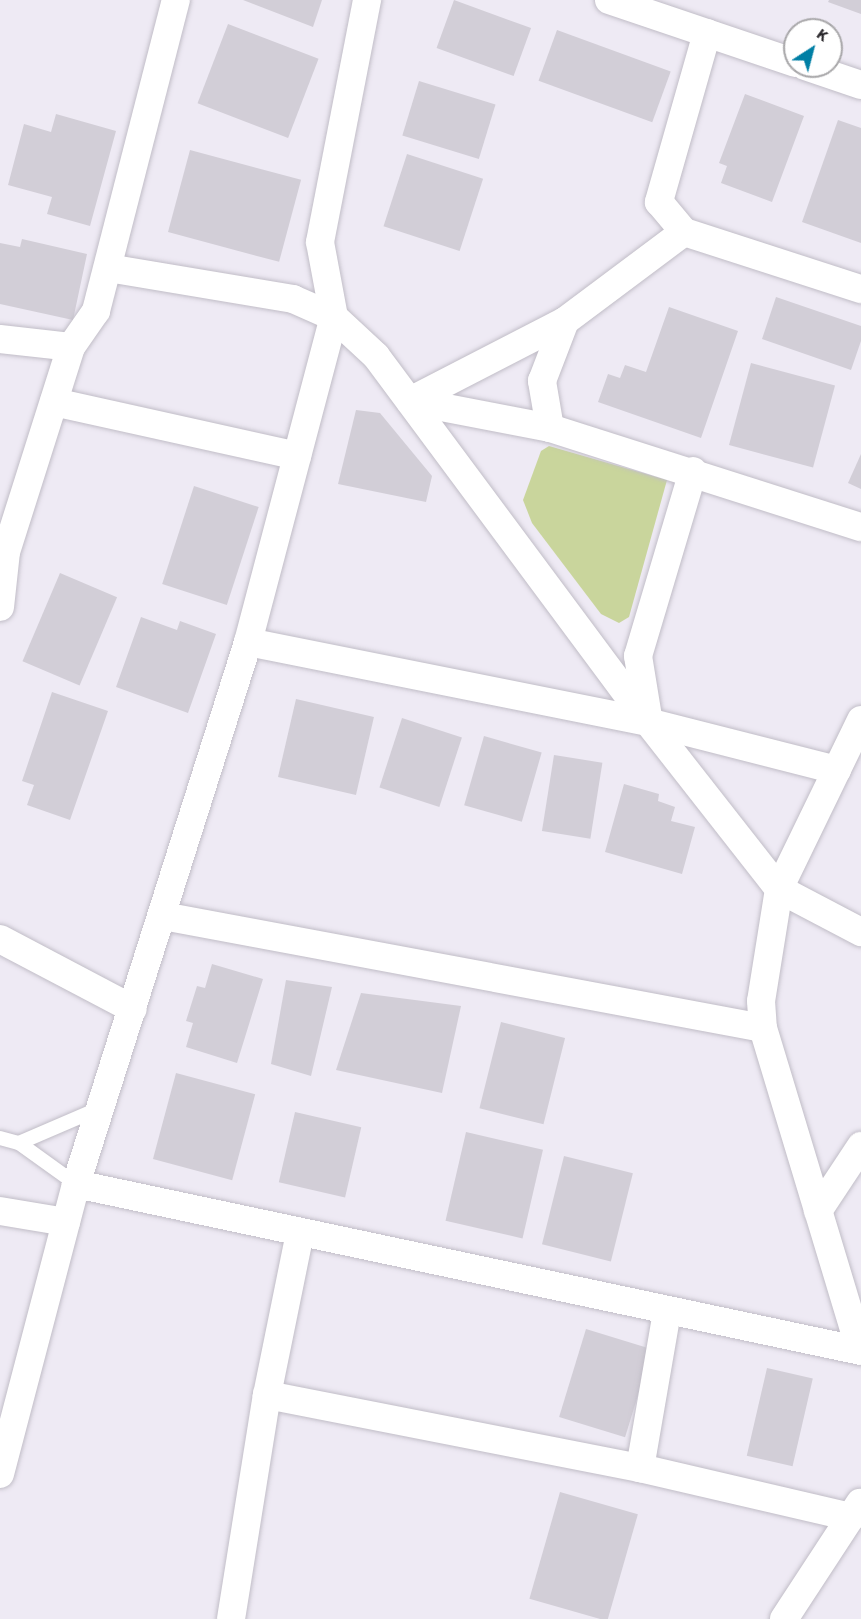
<!DOCTYPE html>
<html>
<head>
<meta charset="utf-8">
<style>
  body { margin:0 }
  #map { position:relative; width:861px; height:1619px; overflow:hidden; background:#eeeaf4; font-family:"Source Sans 3",sans-serif }
  div>[style] { position:absolute }
  [style*='--x'] { left:calc(var(--x)*1px); top:calc(var(--y)*1px); width:calc(var(--w)*1px); rotate:calc(var(--a)*1deg) }
  .green>* { inset:0; background:#c9d59c }
  .building>* { inset:0; background:#d2ced7; transform-origin:0 0 }
  .roads { filter:drop-shadow(0 0 2px #c1bdc7) drop-shadow(0 0 2px #c1bdc7) }
  .lane>* { height:14px; margin:-7px; padding:0 7px; transform-origin:7px; border-radius:7px; background:#fff }
  .street>* { height:28px; margin:-14px; padding:0 14px; transform-origin:14px; border-radius:14px; background:#fff }
  span { translate:-50% -50%; white-space:nowrap; text-align:center; line-height:1.15; -webkit-text-stroke:4.5px #fff; paint-order:stroke }
  .north { position:absolute; left:783px; top:18px; width:60px; height:60px; box-sizing:border-box; background:#fff; border:2px solid #a8a7a9; border-radius:50%; rotate:36deg; font-size:16px; font-weight:700; line-height:24px; text-align:center; color:#262428 }
  .north::after { content:''; display:block; margin:auto; width:21px; height:27px; background:#007fa5; clip-path:polygon(50% 0,100% 100%,50% 72%,0 100%) }
</style>
</head>
<body>
<div id="map">
  <div class="green">
    <div style="clip-path:polygon(549px 446px,667px 480px,629px 617px,619px 623px,601px 614px,532px 523px,523px 500px,541px 451px)"></div>
  </div>
  <div class="building">
    <div style="clip-path:polygon(243px 0,322px 0,313px 27px)"></div>
    <div style="left:454px;top:0;width:82px;height:51px;rotate:20deg"></div>
    <div style="clip-path:polygon(829px 0,861px 0,861px 14px,828px 2px)"></div>
    <div style="left:228px;top:24px;width:97px;height:85px;rotate:21deg"></div>
    <div style="left:557px;top:30px;width:121px;height:54px;rotate:20deg"></div>
    <div style="left:419px;top:81px;width:80px;height:57px;rotate:17deg"></div>
    <div style="clip-path:polygon(745px 94px,804px 116px,772px 202px,721px 183px,727px 166px,719px 163px)"></div>
    <div style="clip-path:polygon(56px 114px,116px 131px,90px 226px,47px 214px,52px 197px,8px 185px,24px 124px,51px 132px)"></div>
    <div style="clip-path:polygon(838px 120px,861px 128px,861px 243px,802px 222px)"></div>
    <div style="left:190px;top:150px;width:115px;height:85px;rotate:15deg"></div>
    <div style="left:407px;top:154px;width:80px;height:76px;rotate:18deg"></div>
    <div style="clip-path:polygon(22px 239px,87px 254px,73px 320px,0 304px,0 243px,20px 247px)"></div>
    <div style="clip-path:polygon(776px 297px,861px 326px,861px 341px,851px 370px,762px 339px)"></div>
    <div style="clip-path:polygon(669px 307px,738px 331px,701px 438px,598px 402px,608px 374px,620px 378px,625px 365px,646px 372px)"></div>
    <div style="left:751px;top:363px;width:87px;height:85px;rotate:15deg"></div>
    <div style="clip-path:polygon(356px 410px,380px 413px,432px 476px,426px 502px,338px 484px)"></div>
    <div style="clip-path:polygon(861px 454px,861px 489px,848px 483px)"></div>
    <div style="left:194px;top:486px;width:68px;height:103px;rotate:18deg"></div>
    <div style="left:60px;top:573px;width:62px;height:96px;rotate:23deg"></div>
    <div style="clip-path:polygon(141px 617px,177px 630px,180px 621px,216px 634px,188px 713px,116px 687px)"></div>
    <div style="clip-path:polygon(52px 692px,108px 711px,70px 820px,27px 805px,34px 785px,22px 781px)"></div>
    <div style="left:296px;top:699px;width:80px;height:80px;rotate:13deg"></div>
    <div style="left:402px;top:718px;width:63px;height:73px;rotate:18deg"></div>
    <div style="left:484px;top:736px;width:60px;height:72px;rotate:16deg"></div>
    <div style="left:554px;top:755px;width:49px;height:77px;rotate:9deg"></div>
    <div style="clip-path:polygon(624px 784px,659px 794px,658px 801px,675px 807px,671px 821px,695px 827px,682px 874px,605px 852px)"></div>
    <div style="clip-path:polygon(212px 964px,263px 979px,237px 1063px,186px 1047px,193px 1023px,186px 1021px,197px 986px,205px 988px)"></div>
    <div style="clip-path:polygon(286px 980px,332px 987px,311px 1076px,271px 1064px)"></div>
    <div style="clip-path:polygon(361px 993px,461px 1006px,442px 1093px,336px 1070px)"></div>
    <div style="left:501px;top:1022px;width:66px;height:89px;rotate:14deg"></div>
    <div style="left:176px;top:1073px;width:82px;height:89px;rotate:15deg"></div>
    <div style="left:295px;top:1112px;width:68px;height:72px;rotate:13deg"></div>
    <div style="left:466px;top:1132px;width:79px;height:91px;rotate:13deg"></div>
    <div style="left:564px;top:1156px;width:71px;height:91px;rotate:14deg"></div>
    <div style="left:586px;top:1329px;width:69px;height:92px;rotate:17deg"></div>
    <div style="left:767px;top:1368px;width:47px;height:90px;rotate:13deg"></div>
    <div style="left:560px;top:1492px;width:81px;height:111px;rotate:16deg"></div>
  </div>
  <div class="roads">
    <div class="lane">
      <div style="--x:0;--y:1138;--w:20;--a:15"></div>
      <div style="--x:19;--y:1143;--w:86;--a:-23.3"></div>
      <div style="--x:19;--y:1143;--w:70;--a:35.7"></div>
    </div>
    <div class="street">
      <div style="--x:609;--y:0;--w:196;--a:18.7"></div>
      <div style="--x:707;--y:33;--w:176;--a:105.9"></div>
      <div style="--x:659;--y:202;--w:39;--a:50"></div>
      <div style="--x:684;--y:232;--w:186;--a:17.9"></div>
      <div style="--x:805;--y:66;--w:59;--a:18.7"></div>
      <div style="--x:108;--y:268;--w:188;--a:9.5"></div>
      <div style="--x:293;--y:299;--w:45;--a:23.7"></div>
      <div style="--x:334;--y:317;--w:57;--a:42.9"></div>
      <div style="--x:376;--y:356;--w:456;--a:53.4"></div>
      <div style="--x:648;--y:722;--w:212;--a:51.9"></div>
      <div style="--x:779;--y:889;--w:113;--a:99.1"></div>
      <div style="--x:761;--y:1001;--w:27;--a:86"></div>
      <div style="--x:763;--y:1028;--w:336;--a:73.2"></div>
      <div style="--x:0;--y:339;--w:71;--a:6.4"></div>
      <div style="--x:410;--y:401;--w:143;--a:10.9"></div>
      <div style="--x:550;--y:428;--w:326;--a:17.7"></div>
      <div style="--x:410;--y:401;--w:174;--a:-27.3"></div>
      <div style="--x:565;--y:321;--w:149;--a:-36.8"></div>
      <div style="--x:54;--y:402;--w:249;--a:12.5"></div>
      <div style="--x:550;--y:428;--w:48;--a:-99.7"></div>
      <div style="--x:542;--y:381;--w:64;--a:-69"></div>
      <div style="--x:0;--y:607;--w:55;--a:-83.8"></div>
      <div style="--x:6;--y:552;--w:215;--a:-72.4"></div>
      <div style="--x:71;--y:347;--w:44;--a:-55.2"></div>
      <div style="--x:96;--y:311;--w:321;--a:-75.6"></div>
      <div style="--x:248;--y:642;--w:408;--a:11.3"></div>
      <div style="--x:648;--y:722;--w:195;--a:14.3"></div>
      <div style="--x:648;--y:717;--w:62;--a:-99.3"></div>
      <div style="--x:638;--y:656;--w:193;--a:-73.4"></div>
      <div style="--x:861;--y:720;--w:188;--a:115.9"></div>
      <div style="--x:779;--y:889;--w:93;--a:27.7"></div>
      <div style="--x:163;--y:916;--w:610;--a:10.57"></div>
      <div style="--x:0;--y:939;--w:150;--a:27.8"></div>
      <div style="--x:76;--y:1184;--w:803;--a:12.01"></div>
      <div style="--x:0;--y:1211;--w:67;--a:9.5"></div>
      <div style="--x:818;--y:1211;--w:78;--a:-56.5"></div>
      <div style="--x:267;--y:1395;--w:380;--a:11.1"></div>
      <div style="--x:640;--y:1468;--w:217;--a:13.1"></div>
      <div style="--x:640;--y:1468;--w:159;--a:-80.2"></div>
      <div style="--x:0;--y:1474;--w:300;--a:-75.3"></div>
      <div style="--x:76;--y:1184;--w:569;--a:-72.39"></div>
      <div style="--x:248;--y:642;--w:336;--a:-75.2"></div>
      <div style="--x:334;--y:317;--w:76;--a:-100.6"></div>
      <div style="--x:320;--y:242;--w:247;--a:-79"></div>
      <div style="--x:231;--y:1619;--w:227;--a:-80.9"></div>
      <div style="--x:267;--y:1395;--w:165;--a:-78.5"></div>
      <div style="--x:784;--y:1619;--w:139;--a:-56.8"></div>
    </div>
  </div>
  <div class="north">K</div>
</div>
</body>
</html>
